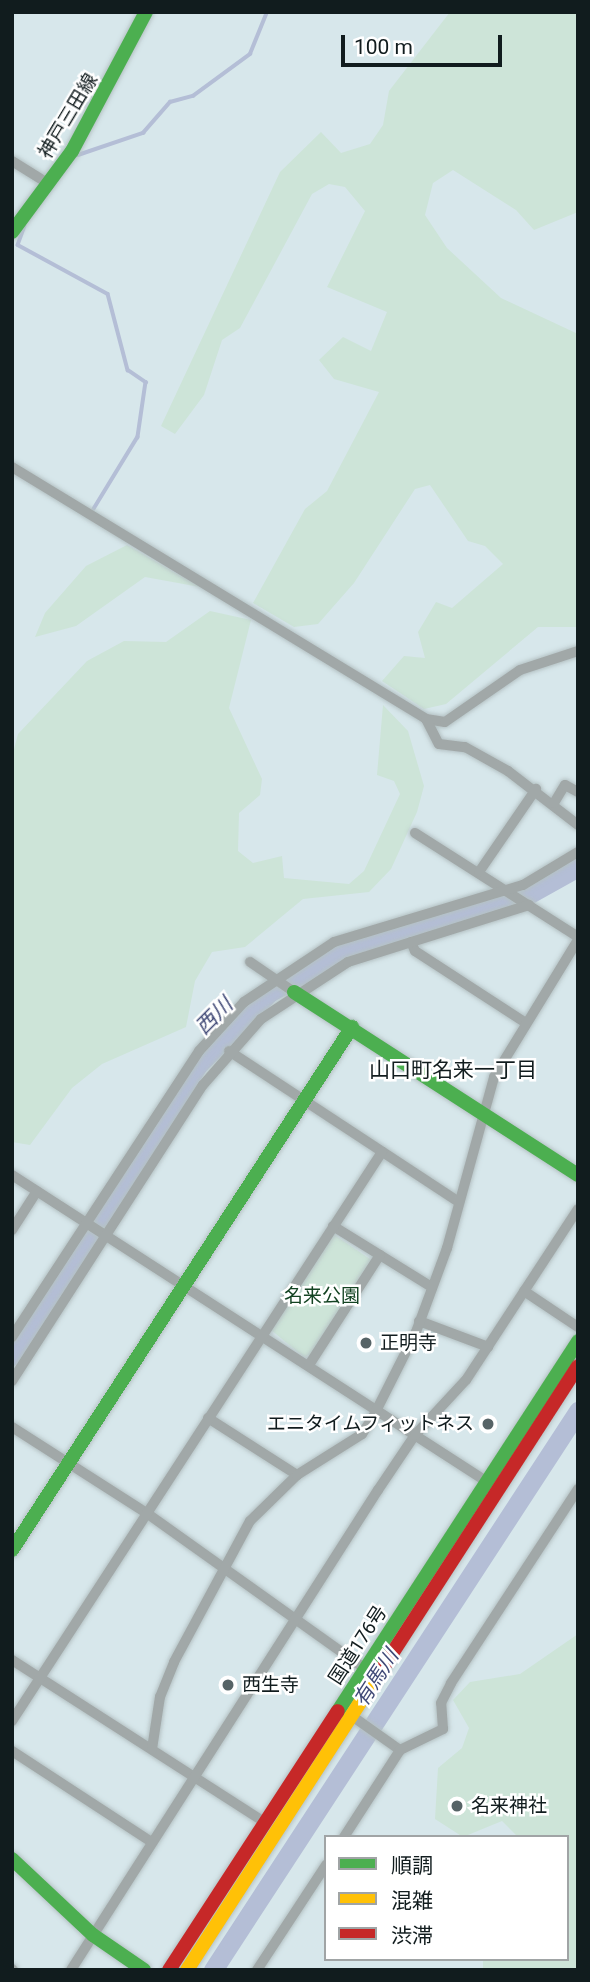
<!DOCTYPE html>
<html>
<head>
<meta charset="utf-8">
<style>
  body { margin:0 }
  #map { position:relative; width:590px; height:1982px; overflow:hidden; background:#d7e7eb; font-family:Roboto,"Noto Sans JP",sans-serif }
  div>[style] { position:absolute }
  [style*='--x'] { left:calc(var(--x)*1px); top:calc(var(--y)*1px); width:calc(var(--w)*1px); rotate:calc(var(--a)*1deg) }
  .green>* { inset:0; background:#cde4d8 }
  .stream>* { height:3.5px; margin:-1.75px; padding:0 1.75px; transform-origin:1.75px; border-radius:1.75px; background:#b4bed6 }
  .river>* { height:19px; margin:-9.5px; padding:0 9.5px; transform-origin:9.5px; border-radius:9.5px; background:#b4bed6 }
  .roads { filter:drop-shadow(0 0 2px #b5c2c4) drop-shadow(0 0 2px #b5c2c4) }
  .street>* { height:10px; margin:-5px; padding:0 5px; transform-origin:5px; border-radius:5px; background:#a1a8a8 }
  .fast>* { height:14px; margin:-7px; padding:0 7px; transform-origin:7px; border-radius:7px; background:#4caf50 }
  .slow>* { height:14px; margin:-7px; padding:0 7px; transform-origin:7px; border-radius:7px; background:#ffc107 }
  .jam>* { height:14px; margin:-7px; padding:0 7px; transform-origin:7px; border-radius:7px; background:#c62828 }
  .dots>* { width:19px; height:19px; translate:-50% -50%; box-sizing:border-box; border:4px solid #fff; border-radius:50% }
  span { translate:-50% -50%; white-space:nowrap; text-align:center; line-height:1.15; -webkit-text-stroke:5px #fff; paint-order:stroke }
  .street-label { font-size:19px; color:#111c1e }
  .park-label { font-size:19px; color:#134322 }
  .poi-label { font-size:19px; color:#111c1e }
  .left { translate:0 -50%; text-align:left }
  .right { translate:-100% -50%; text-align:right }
  .water-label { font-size:21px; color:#414a77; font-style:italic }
  .neighbourhood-label { font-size:21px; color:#111c1e }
  .frame { position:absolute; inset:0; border:14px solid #111c1e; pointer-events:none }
  .legend { position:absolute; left:324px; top:1835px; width:245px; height:126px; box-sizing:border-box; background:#fff; border:2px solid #a0a4a5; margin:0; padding:9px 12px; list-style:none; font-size:21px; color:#111c1e }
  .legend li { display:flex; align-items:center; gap:14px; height:35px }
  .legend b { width:35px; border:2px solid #a0a4a5 }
  .scale { position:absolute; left:341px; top:35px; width:161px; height:32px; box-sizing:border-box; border:4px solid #111c1e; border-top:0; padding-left:9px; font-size:21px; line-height:24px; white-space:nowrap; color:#111c1e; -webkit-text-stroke:5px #fff; paint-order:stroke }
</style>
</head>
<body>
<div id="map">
  <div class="green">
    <div style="clip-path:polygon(450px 12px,578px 12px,578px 212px,534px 230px,516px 210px,453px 170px,433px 183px,425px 215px,447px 248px,501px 298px,578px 334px,578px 627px,538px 627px,446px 704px,424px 709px,382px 681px,404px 656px,425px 658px,418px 632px,436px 602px,452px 608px,503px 564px,485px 546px,468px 541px,430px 485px,415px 489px,354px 583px,318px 624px,294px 627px,253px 603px,305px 509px,327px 491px,379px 392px,334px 379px,319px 360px,343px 337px,371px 351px,387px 312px,327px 287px,365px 211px,345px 187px,329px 184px,312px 194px,240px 328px,222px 340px,204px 395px,175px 434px,161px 426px,280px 172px,321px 132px,341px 153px,370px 144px,383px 125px,389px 91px)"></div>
    <div style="clip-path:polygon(127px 545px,200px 587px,145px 577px,76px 626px,35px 637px,45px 613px,86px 566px)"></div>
    <div style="clip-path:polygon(210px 611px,251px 620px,229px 708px,262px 779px,260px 795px,239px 813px,238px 851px,253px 863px,282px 856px,284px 878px,349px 884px,364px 871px,400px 794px,394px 781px,377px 775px,383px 705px,408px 731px,424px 786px,417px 812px,391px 869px,369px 892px,303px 899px,245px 947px,212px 952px,195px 981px,186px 1027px,102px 1064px,72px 1088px,30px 1145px,12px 1142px,12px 757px,18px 734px,87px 661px,124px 641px,166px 642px)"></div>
    <div style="clip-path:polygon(333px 1234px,373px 1261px,313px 1353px,304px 1357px,271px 1330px)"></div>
    <div style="clip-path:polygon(578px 1634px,578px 1970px,483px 1970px,483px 1959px,567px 1959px,567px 1837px,518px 1837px,502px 1821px,463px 1837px,435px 1819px,438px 1768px,462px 1748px,469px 1728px,453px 1700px,470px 1682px,520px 1674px)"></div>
  </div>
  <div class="stream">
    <div style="--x:78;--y:155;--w:69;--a:-18.7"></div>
    <div style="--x:143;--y:133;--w:41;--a:-48.9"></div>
    <div style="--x:170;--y:102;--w:24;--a:-15"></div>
    <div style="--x:193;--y:96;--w:71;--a:-36.4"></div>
    <div style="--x:250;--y:54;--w:45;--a:-68"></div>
    <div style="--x:25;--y:226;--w:20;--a:110"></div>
    <div style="--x:18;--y:245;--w:102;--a:28.6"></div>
    <div style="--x:108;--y:294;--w:79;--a:75.3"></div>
    <div style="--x:128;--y:370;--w:22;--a:34"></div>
    <div style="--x:146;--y:382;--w:56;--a:98.3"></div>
    <div style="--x:138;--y:437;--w:84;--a:121.4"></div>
  </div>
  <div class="river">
    <div style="--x:12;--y:1356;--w:347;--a:-57.4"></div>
    <div style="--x:199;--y:1064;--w:100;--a:-45.4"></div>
    <div style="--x:269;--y:993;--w:102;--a:-28.6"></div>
    <div style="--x:359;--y:944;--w:176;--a:-16.2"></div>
    <div style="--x:528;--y:895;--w:57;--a:-29.2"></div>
    <div style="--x:213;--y:1970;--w:668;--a:-56.86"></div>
  </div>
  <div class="roads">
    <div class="street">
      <div style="--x:12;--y:161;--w:44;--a:31.9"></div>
      <div style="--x:12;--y:467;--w:485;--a:31.3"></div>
      <div style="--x:426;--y:719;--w:19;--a:9"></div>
      <div style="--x:445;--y:722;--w:91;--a:-34.7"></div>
      <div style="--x:520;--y:670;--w:61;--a:-18.1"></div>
      <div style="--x:426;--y:719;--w:28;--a:63"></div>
      <div style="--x:439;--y:744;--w:26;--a:7"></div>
      <div style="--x:465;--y:747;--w:49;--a:29.2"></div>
      <div style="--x:508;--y:771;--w:88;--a:37.6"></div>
      <div style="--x:554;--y:803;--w:21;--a:-59"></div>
      <div style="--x:565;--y:785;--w:15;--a:28"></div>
      <div style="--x:415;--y:833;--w:193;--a:32.5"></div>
      <div style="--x:479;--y:872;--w:101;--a:-55.5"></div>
      <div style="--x:411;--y:942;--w:10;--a:66"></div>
      <div style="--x:415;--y:951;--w:132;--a:33"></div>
      <div style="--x:250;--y:962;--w:53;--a:34.3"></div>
      <div style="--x:229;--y:1051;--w:275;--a:33.3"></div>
      <div style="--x:12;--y:1175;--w:564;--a:32.85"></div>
      <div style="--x:333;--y:1226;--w:114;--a:31.7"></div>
      <div style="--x:12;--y:1230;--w:46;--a:-57.3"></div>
      <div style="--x:524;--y:1291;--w:65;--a:33.7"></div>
      <div style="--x:419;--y:1321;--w:74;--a:20.6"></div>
      <div style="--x:12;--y:1337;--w:342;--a:-56.8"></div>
      <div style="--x:199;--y:1051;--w:67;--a:-47.4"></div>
      <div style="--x:244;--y:1002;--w:108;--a:-33.7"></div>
      <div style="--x:334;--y:942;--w:197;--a:-16.8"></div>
      <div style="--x:523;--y:885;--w:64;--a:-31"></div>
      <div style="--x:309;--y:1365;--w:131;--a:-57.2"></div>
      <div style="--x:12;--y:1381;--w:352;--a:-57.2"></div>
      <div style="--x:203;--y:1085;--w:88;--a:-48.7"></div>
      <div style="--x:261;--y:1019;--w:104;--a:-33.2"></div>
      <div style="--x:348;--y:962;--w:190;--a:-17.5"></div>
      <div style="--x:208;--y:1418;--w:106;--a:32.6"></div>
      <div style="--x:12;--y:1427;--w:161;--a:32.6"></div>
      <div style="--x:148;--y:1514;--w:270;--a:35.5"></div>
      <div style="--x:12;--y:1660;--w:302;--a:32.7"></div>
      <div style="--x:352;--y:1716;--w:59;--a:35.3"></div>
      <div style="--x:12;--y:1721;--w:679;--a:-56.97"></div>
      <div style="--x:152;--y:1749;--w:53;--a:-81.3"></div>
      <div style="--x:160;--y:1697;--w:38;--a:-68"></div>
      <div style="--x:174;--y:1662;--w:160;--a:-61.7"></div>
      <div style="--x:250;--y:1521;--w:66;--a:-44.4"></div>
      <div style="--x:297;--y:1475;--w:77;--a:-32.2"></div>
      <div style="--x:362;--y:1434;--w:20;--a:-57"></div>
      <div style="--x:373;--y:1417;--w:95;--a:-63.2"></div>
      <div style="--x:416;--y:1332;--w:90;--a:-69.7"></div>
      <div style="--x:447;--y:1248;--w:177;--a:-74.6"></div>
      <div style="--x:494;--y:1077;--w:161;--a:-58.5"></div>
      <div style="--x:12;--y:1751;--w:165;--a:33.1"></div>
      <div style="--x:344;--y:1837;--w:103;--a:-57.2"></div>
      <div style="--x:400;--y:1750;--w:48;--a:-26"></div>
      <div style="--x:443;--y:1729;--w:26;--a:-94"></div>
      <div style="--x:441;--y:1703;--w:22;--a:-63"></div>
      <div style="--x:451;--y:1683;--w:232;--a:-56.8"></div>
      <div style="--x:12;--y:1969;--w:1;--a:45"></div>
      <div style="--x:71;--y:1970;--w:570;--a:-57.4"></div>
      <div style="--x:378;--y:1490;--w:66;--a:-56.1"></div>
      <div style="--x:415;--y:1435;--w:75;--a:-47.2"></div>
      <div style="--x:466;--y:1380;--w:204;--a:-56.8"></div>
      <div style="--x:257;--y:1970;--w:126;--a:-56.7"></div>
    </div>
    <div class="fast">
      <div style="--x:12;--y:232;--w:101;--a:-53.5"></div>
      <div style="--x:72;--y:151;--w:157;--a:-62"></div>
      <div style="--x:294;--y:992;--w:338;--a:32.8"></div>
      <div style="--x:12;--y:1550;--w:624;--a:-56.97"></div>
      <div style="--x:338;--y:1711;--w:441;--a:-57"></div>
      <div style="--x:12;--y:1859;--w:111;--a:43.2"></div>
      <div style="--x:93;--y:1935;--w:62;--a:34.5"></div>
    </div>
    <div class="slow">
      <div style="--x:187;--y:1970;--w:362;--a:-57.1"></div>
    </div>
    <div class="jam">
      <div style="--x:384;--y:1666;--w:357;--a:-57.1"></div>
      <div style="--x:169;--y:1970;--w:309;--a:-56.9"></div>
    </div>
  </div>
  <div class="dots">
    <div style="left:366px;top:1343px;background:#566366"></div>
    <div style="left:488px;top:1424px;background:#566366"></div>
    <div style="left:228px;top:1685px;background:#566366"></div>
    <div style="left:457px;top:1806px;background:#566366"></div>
  </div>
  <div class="street-label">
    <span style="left:68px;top:116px;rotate:-59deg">神戸三田線</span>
    <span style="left:358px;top:1645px;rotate:-57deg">国道176号</span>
  </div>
  <div class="park-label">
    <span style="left:322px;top:1296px">名来公園</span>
  </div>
  <div class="poi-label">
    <span class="left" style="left:380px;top:1343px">正明寺</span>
    <span class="right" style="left:474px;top:1424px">エニタイムフィットネス</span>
    <span class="left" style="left:242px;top:1685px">西生寺</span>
    <span class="left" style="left:471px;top:1806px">名来神社</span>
  </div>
  <div class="water-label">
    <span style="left:214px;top:1016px;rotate:-45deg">西川</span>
    <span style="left:376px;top:1678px;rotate:-57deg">有馬川</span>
  </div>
  <div class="neighbourhood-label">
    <span style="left:453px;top:1070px">山口町名来一丁目</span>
  </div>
  <div class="frame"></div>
  <ul class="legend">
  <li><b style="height:9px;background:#4caf50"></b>順調</li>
  <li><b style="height:9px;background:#ffc107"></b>混雑</li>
  <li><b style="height:9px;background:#c62828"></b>渋滞</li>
  </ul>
  <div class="scale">100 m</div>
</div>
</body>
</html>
